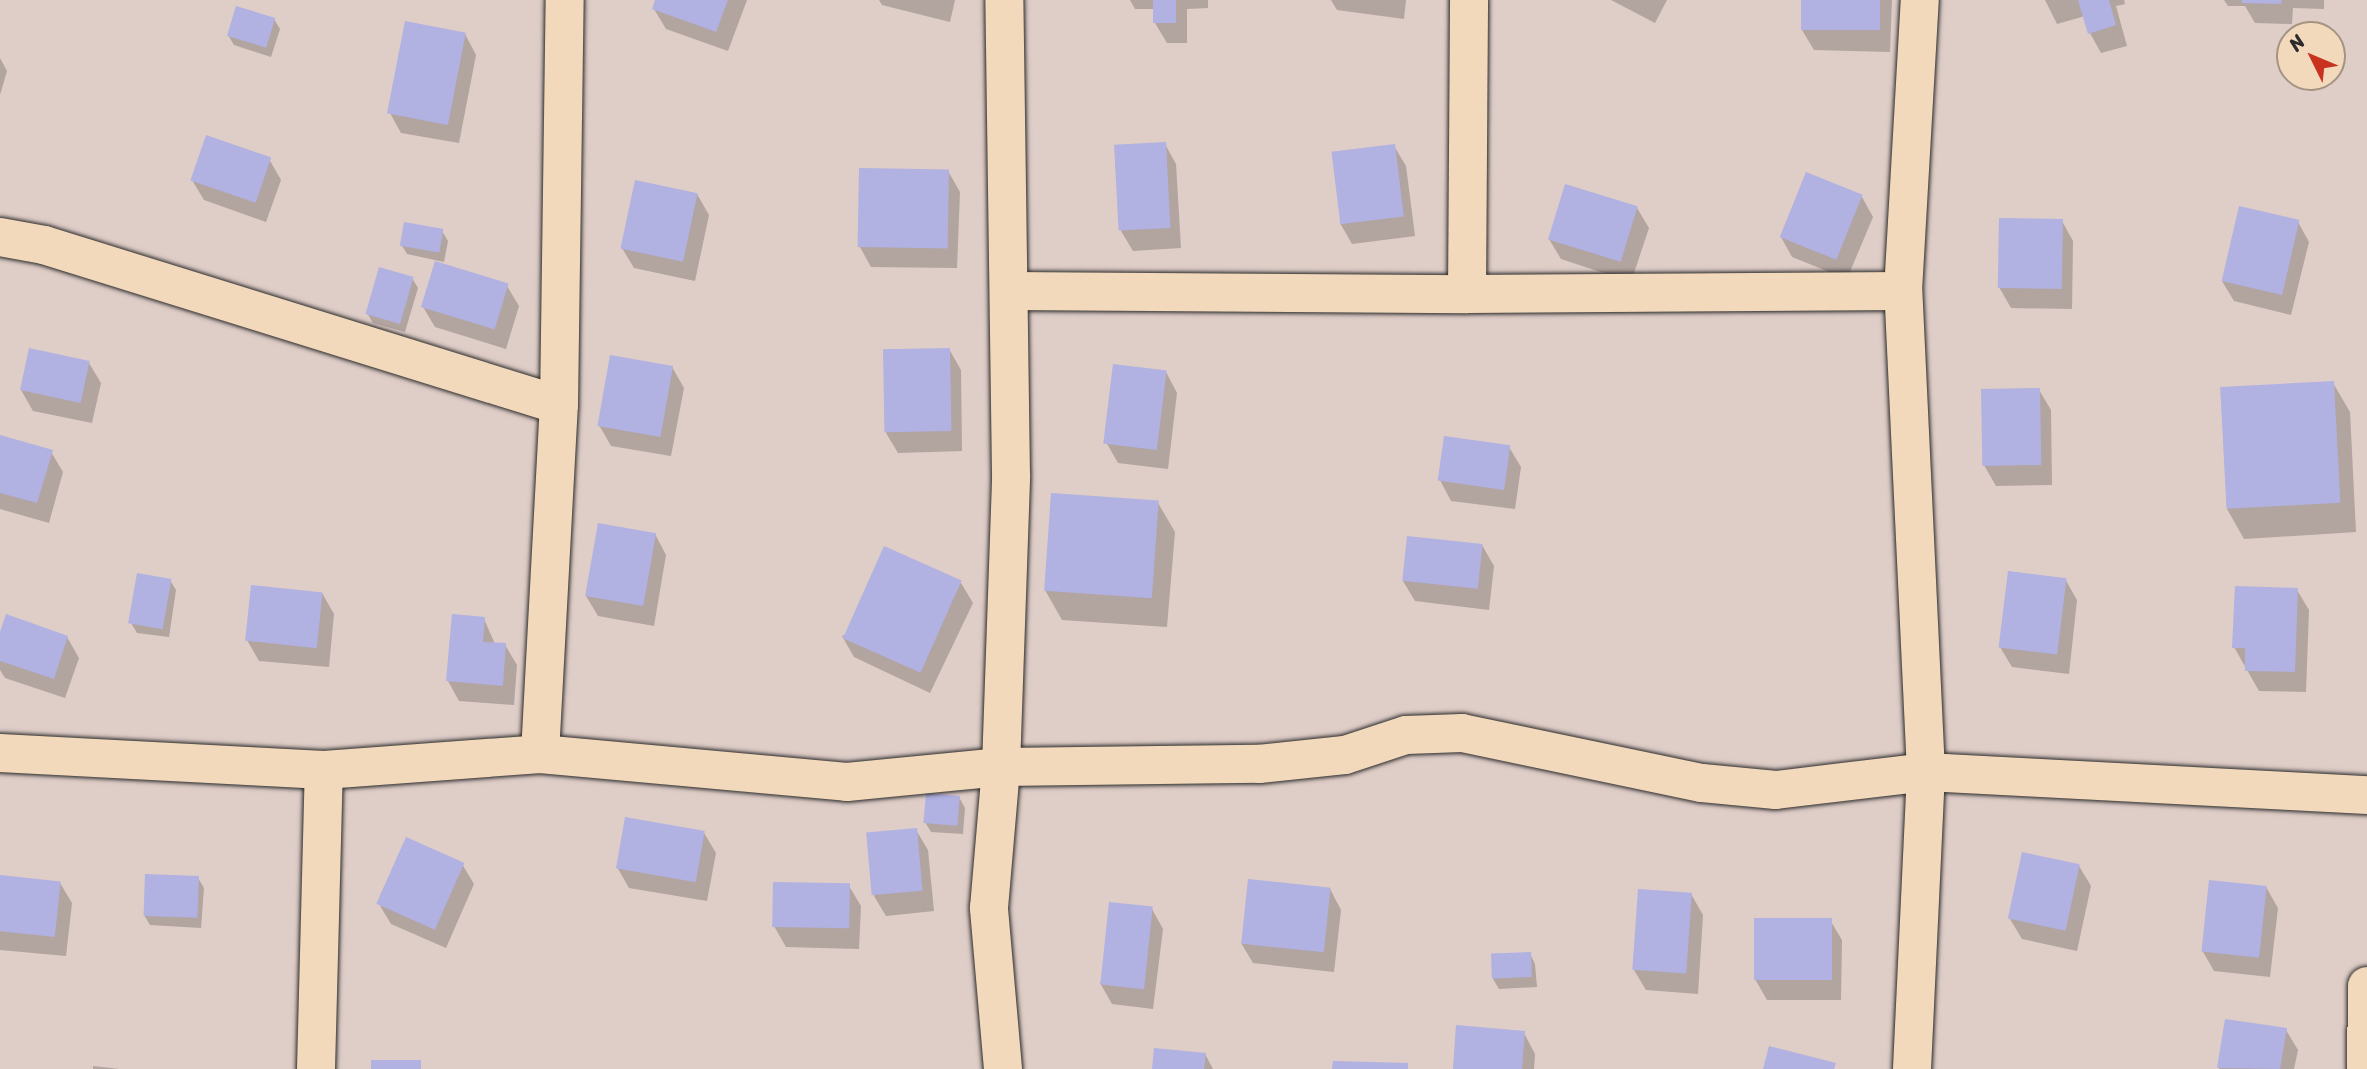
<!DOCTYPE html>
<html>
<head>
<meta charset="utf-8">
<style>
  body { margin:0 }
  #map { position:relative; width:2367px; height:1069px; overflow:hidden; background:#dfcdc7; font-family:Sriracha,sans-serif }
  div>[style] { position:absolute }
  [style*='--x'] { left:calc(var(--x)*1px); top:calc(var(--y)*1px); width:calc(var(--w)*1px); rotate:calc(var(--a)*1deg) }
  .shadow>* { inset:0; background:#0003 }
  .building>* { inset:0; background:#b1b1e2; transform-origin:0 0 }
  .roads { filter:drop-shadow(0 0 2px #2b2b2b) drop-shadow(0 0 2px #2b2b2b) }
  .minor>* { height:38px; margin:-19px; padding:0 19px; transform-origin:19px; border-radius:19px; background:#f3d9bb }
  span { translate:-50% -50%; white-space:nowrap; text-align:center; line-height:1.15; -webkit-text-stroke:7px #f3d9bb; paint-order:stroke }
  .north { position:absolute; left:2276px; top:21px; width:70px; height:70px; box-sizing:border-box; background:#f3d9bb; border:2px solid #a39381; border-radius:50%; rotate:313deg; font-size:19px; font-weight:700; line-height:28px; text-align:center; color:#2b2b2b }
  .north::after { content:''; display:block; margin:auto; width:24px; height:32px; background:#c8321e; clip-path:polygon(50% 0,100% 100%,50% 72%,0 100%) }
</style>
</head>
<body>
<div id="map">
  <div class="shadow">
    <div style="clip-path:polygon(657px 0,747px 0,728px 51px,666px 29px,654px 9px)"></div>
    <div style="clip-path:polygon(879px 0,955px 0,950px 22px,882px 5px)"></div>
    <div style="clip-path:polygon(1130px 0,1208px 0,1208px 8px,1187px 9px,1187px 43px,1167px 43px,1155px 23px,1155px 9px,1135px 9px)"></div>
    <div style="clip-path:polygon(1331px 0,1406px 0,1404px 19px,1337px 10px)"></div>
    <div style="clip-path:polygon(1611px 0,1667px 0,1655px 23px)"></div>
    <div style="clip-path:polygon(1803px 0,1892px 0,1890px 52px,1814px 50px,1802px 30px)"></div>
    <div style="clip-path:polygon(2045px 0,2124px 0,2125px 4px,2116px 6px,2127px 46px,2101px 53px,2090px 33px,2085px 16px,2057px 24px)"></div>
    <div style="clip-path:polygon(2224px 0,2324px 0,2324px 9px,2293px 8px,2292px 24px,2255px 23px,2245px 6px,2228px 6px)"></div>
    <div style="clip-path:polygon(274px 19px,280px 29px,271px 57px,234px 45px,228px 35px)"></div>
    <div style="clip-path:polygon(465px 34px,476px 55px,459px 143px,401px 133px,390px 113px)"></div>
    <div style="clip-path:polygon(0 58px,7px 71px,0 95px)"></div>
    <div style="clip-path:polygon(1165px 144px,1176px 164px,1181px 248px,1133px 251px,1121px 231px)"></div>
    <div style="clip-path:polygon(1394px 146px,1406px 166px,1415px 236px,1352px 244px,1340px 223px)"></div>
    <div style="clip-path:polygon(269px 159px,281px 180px,266px 222px,204px 200px,192px 180px)"></div>
    <div style="clip-path:polygon(948px 171px,960px 192px,957px 268px,871px 267px,860px 247px)"></div>
    <div style="clip-path:polygon(697px 194px,709px 215px,695px 281px,634px 268px,622px 248px)"></div>
    <div style="clip-path:polygon(1862px 197px,1873px 217px,1847px 279px,1792px 257px,1781px 237px)"></div>
    <div style="clip-path:polygon(1637px 208px,1649px 228px,1631px 282px,1561px 259px,1549px 239px)"></div>
    <div style="clip-path:polygon(2062px 221px,2073px 241px,2072px 309px,2011px 308px,1999px 287px)"></div>
    <div style="clip-path:polygon(2298px 222px,2309px 242px,2291px 315px,2234px 301px,2222px 281px)"></div>
    <div style="clip-path:polygon(442px 231px,448px 241px,444px 262px,407px 254px,401px 244px)"></div>
    <div style="clip-path:polygon(412px 278px,418px 288px,405px 332px,373px 323px,367px 313px)"></div>
    <div style="clip-path:polygon(507px 286px,519px 306px,506px 349px,435px 327px,423px 307px)"></div>
    <div style="clip-path:polygon(949px 349px,961px 370px,962px 451px,898px 453px,886px 433px)"></div>
    <div style="clip-path:polygon(89px 363px,101px 383px,92px 423px,33px 411px,21px 390px)"></div>
    <div style="clip-path:polygon(672px 367px,684px 388px,671px 456px,611px 446px,599px 425px)"></div>
    <div style="clip-path:polygon(1166px 372px,1177px 393px,1168px 469px,1118px 463px,1106px 442px)"></div>
    <div style="clip-path:polygon(2333px 383px,2350px 412px,2356px 532px,2244px 539px,2227px 509px)"></div>
    <div style="clip-path:polygon(2039px 390px,2051px 410px,2052px 485px,1996px 486px,1984px 465px)"></div>
    <div style="clip-path:polygon(0 437px,51px 452px,63px 472px,49px 523px,0 509px)"></div>
    <div style="clip-path:polygon(1509px 447px,1521px 467px,1515px 509px,1451px 501px,1440px 480px)"></div>
    <div style="clip-path:polygon(1158px 503px,1175px 532px,1167px 627px,1062px 620px,1045px 590px)"></div>
    <div style="clip-path:polygon(655px 534px,666px 555px,654px 626px,598px 616px,586px 596px)"></div>
    <div style="clip-path:polygon(1482px 545px,1494px 566px,1489px 610px,1415px 601px,1403px 581px)"></div>
    <div style="clip-path:polygon(2065px 579px,2077px 600px,2069px 674px,2012px 667px,2000px 647px)"></div>
    <div style="clip-path:polygon(170px 580px,176px 590px,169px 637px,137px 633px,131px 623px)"></div>
    <div style="clip-path:polygon(961px 583px,973px 603px,930px 693px,854px 657px,842px 636px)"></div>
    <div style="clip-path:polygon(2297px 590px,2309px 610px,2306px 692px,2259px 691px,2234px 647px)"></div>
    <div style="clip-path:polygon(322px 593px,334px 614px,329px 667px,259px 661px,247px 640px)"></div>
    <div style="clip-path:polygon(484px 619px,495px 644px,505px 645px,517px 665px,514px 705px,459px 701px,448px 681px)"></div>
    <div style="clip-path:polygon(0 637px,67px 637px,79px 658px,65px 698px,5px 678px,0 670px)"></div>
    <div style="clip-path:polygon(959px 797px,965px 808px,963px 834px,931px 832px,925px 822px)"></div>
    <div style="clip-path:polygon(916px 830px,928px 850px,934px 911px,886px 916px,874px 896px)"></div>
    <div style="clip-path:polygon(704px 833px,716px 853px,707px 901px,629px 888px,617px 867px)"></div>
    <div style="clip-path:polygon(462px 864px,474px 884px,446px 948px,391px 924px,379px 904px)"></div>
    <div style="clip-path:polygon(2079px 866px,2091px 886px,2077px 951px,2022px 939px,2010px 919px)"></div>
    <div style="clip-path:polygon(0 877px,60px 883px,72px 903px,66px 956px,0 950px)"></div>
    <div style="clip-path:polygon(198px 878px,204px 888px,201px 928px,150px 925px,144px 915px)"></div>
    <div style="clip-path:polygon(849px 886px,861px 906px,859px 949px,786px 947px,774px 926px)"></div>
    <div style="clip-path:polygon(2266px 887px,2278px 908px,2270px 977px,2214px 971px,2202px 950px)"></div>
    <div style="clip-path:polygon(1330px 889px,1341px 910px,1334px 972px,1253px 963px,1241px 943px)"></div>
    <div style="clip-path:polygon(1691px 894px,1703px 915px,1698px 994px,1646px 990px,1634px 970px)"></div>
    <div style="clip-path:polygon(1152px 909px,1163px 929px,1153px 1009px,1112px 1004px,1100px 983px)"></div>
    <div style="clip-path:polygon(1830px 920px,1842px 940px,1841px 1000px,1767px 1000px,1755px 979px)"></div>
    <div style="clip-path:polygon(1530px 954px,1535px 964px,1537px 987px,1499px 989px,1493px 979px)"></div>
    <div style="clip-path:polygon(2226px 1021px,2286px 1030px,2298px 1050px,2294px 1069px,2219px 1069px)"></div>
    <div style="clip-path:polygon(1524px 1033px,1535px 1054px,1534px 1069px,1454px 1069px)"></div>
    <div style="clip-path:polygon(1205px 1054px,1213px 1069px,1154px 1069px)"></div>
    <div style="clip-path:polygon(93px 1066px,120px 1069px,93px 1069px)"></div>
  </div>
  <div class="building">
    <div style="clip-path:polygon(655px 0,728px 0,716px 32px,652px 9px)"></div>
    <div style="left:1153px;top:0;width:23px;height:23px"></div>
    <div style="left:1801px;top:0;width:79px;height:30px"></div>
    <div style="clip-path:polygon(2078px 0,2109px 0,2116px 25px,2088px 34px)"></div>
    <div style="clip-path:polygon(2242px 0,2282px 0,2281px 4px,2242px 3px)"></div>
    <div style="left:236px;top:6px;width:41px;height:31px;rotate:17deg"></div>
    <div style="left:405px;top:21px;width:62px;height:94px;rotate:11deg"></div>
    <div style="left:206px;top:135px;width:69px;height:48px;rotate:19deg"></div>
    <div style="left:1166px;top:142px;width:86px;height:52px;rotate:87deg"></div>
    <div style="left:1395px;top:144px;width:73px;height:64px;rotate:83deg"></div>
    <div style="left:859px;top:168px;width:90px;height:79px;rotate:1deg"></div>
    <div style="left:1806px;top:172px;width:61px;height:70px;rotate:22deg"></div>
    <div style="left:635px;top:180px;width:64px;height:70px;rotate:12deg"></div>
    <div style="left:1565px;top:184px;width:76px;height:58px;rotate:17deg"></div>
    <div style="left:2239px;top:206px;width:62px;height:77px;rotate:13deg"></div>
    <div style="left:1999px;top:218px;width:64px;height:70px;rotate:1deg"></div>
    <div style="left:404px;top:222px;width:40px;height:24px;rotate:10deg"></div>
    <div style="left:435px;top:261px;width:77px;height:48px;rotate:17deg"></div>
    <div style="left:379px;top:267px;width:36px;height:49px;rotate:16deg"></div>
    <div style="left:29px;top:348px;width:62px;height:43px;rotate:12deg"></div>
    <div style="left:950px;top:348px;width:83px;height:67px;rotate:89deg"></div>
    <div style="left:610px;top:355px;width:64px;height:72px;rotate:10deg"></div>
    <div style="left:1113px;top:364px;width:54px;height:80px;rotate:7deg"></div>
    <div style="left:2334px;top:381px;width:122px;height:114px;rotate:87deg"></div>
    <div style="left:2040px;top:388px;width:77px;height:59px;rotate:89deg"></div>
    <div style="clip-path:polygon(0 435px,53px 450px,37px 503px,0 493px)"></div>
    <div style="left:1444px;top:436px;width:67px;height:45px;rotate:8deg"></div>
    <div style="left:1051px;top:493px;width:108px;height:98px;rotate:4deg"></div>
    <div style="left:598px;top:523px;width:59px;height:74px;rotate:10deg"></div>
    <div style="left:1407px;top:536px;width:76px;height:45px;rotate:6deg"></div>
    <div style="left:884px;top:546px;width:85px;height:101px;rotate:24deg"></div>
    <div style="left:2008px;top:571px;width:59px;height:77px;rotate:7deg"></div>
    <div style="left:137px;top:573px;width:35px;height:51px;rotate:10deg"></div>
    <div style="left:251px;top:585px;width:72px;height:56px;rotate:6deg"></div>
    <div style="clip-path:polygon(2235px 586px,2298px 588px,2295px 672px,2245px 671px,2245px 648px,2232px 648px)"></div>
    <div style="clip-path:polygon(6px 614px,68px 636px,54px 679px,0 661px,0 632px)"></div>
    <div style="clip-path:polygon(452px 614px,485px 617px,483px 642px,506px 643px,503px 686px,446px 681px)"></div>
    <div style="left:926px;top:793px;width:34px;height:30px;rotate:5deg"></div>
    <div style="left:625px;top:817px;width:81px;height:52px;rotate:10deg"></div>
    <div style="left:917px;top:828px;width:63px;height:51px;rotate:85deg"></div>
    <div style="left:406px;top:837px;width:64px;height:73px;rotate:24deg"></div>
    <div style="left:2022px;top:852px;width:59px;height:68px;rotate:12deg"></div>
    <div style="left:145px;top:874px;width:54px;height:42px;rotate:2deg"></div>
    <div style="left:0;top:875px;width:61px;height:56px;rotate:6deg"></div>
    <div style="left:1248px;top:879px;width:83px;height:65px;rotate:6deg"></div>
    <div style="left:2209px;top:880px;width:58px;height:72px;rotate:6deg"></div>
    <div style="left:773px;top:882px;width:77px;height:45px;rotate:1deg"></div>
    <div style="left:1638px;top:889px;width:54px;height:81px;rotate:4deg"></div>
    <div style="left:1109px;top:902px;width:44px;height:83px;rotate:6deg"></div>
    <div style="left:1754px;top:918px;width:78px;height:62px"></div>
    <div style="left:1531px;top:952px;width:25px;height:40px;rotate:88deg"></div>
    <div style="clip-path:polygon(2225px 1019px,2287px 1028px,2280px 1069px,2217px 1068px)"></div>
    <div style="clip-path:polygon(1456px 1025px,1525px 1031px,1522px 1069px,1453px 1069px)"></div>
    <div style="clip-path:polygon(1769px 1046px,1836px 1063px,1834px 1069px,1763px 1069px)"></div>
    <div style="clip-path:polygon(1154px 1048px,1206px 1053px,1204px 1069px,1152px 1069px)"></div>
    <div style="left:421px;top:1060px;width:9px;height:50px;rotate:90deg"></div>
    <div style="clip-path:polygon(1333px 1061px,1408px 1063px,1408px 1069px,1332px 1069px)"></div>
  </div>
  <div class="roads">
    <div class="minor">
      <div style="--x:0;--y:237;--w:45;--a:10.3"></div>
      <div style="--x:44;--y:245;--w:539;--a:17.26"></div>
      <div style="--x:1010;--y:291;--w:457;--a:0.4"></div>
      <div style="--x:1467;--y:294;--w:436;--a:-0.4"></div>
      <div style="--x:1467;--y:294;--w:294;--a:-89.6"></div>
      <div style="--x:0;--y:753;--w:324;--a:3"></div>
      <div style="--x:324;--y:770;--w:217;--a:-4.2"></div>
      <div style="--x:540;--y:754;--w:308;--a:5.2"></div>
      <div style="--x:847;--y:782;--w:155;--a:-5.6"></div>
      <div style="--x:1001;--y:767;--w:258;--a:-0.7"></div>
      <div style="--x:1259;--y:764;--w:86;--a:-6"></div>
      <div style="--x:1345;--y:755;--w:64;--a:-18.2"></div>
      <div style="--x:1406;--y:735;--w:56;--a:-2"></div>
      <div style="--x:1462;--y:733;--w:245;--a:11.8"></div>
      <div style="--x:1702;--y:783;--w:74;--a:5.4"></div>
      <div style="--x:1776;--y:790;--w:151;--a:-6.8"></div>
      <div style="--x:1926;--y:772;--w:442;--a:3"></div>
      <div style="--x:540;--y:754;--w:350;--a:-86.9"></div>
      <div style="--x:559;--y:405;--w:405;--a:-89.2"></div>
      <div style="--x:316;--y:1069;--w:299;--a:-88.5"></div>
      <div style="--x:1003;--y:1069;--w:162;--a:-95"></div>
      <div style="--x:989;--y:908;--w:142;--a:-85.1"></div>
      <div style="--x:1001;--y:767;--w:292;--a:-88"></div>
      <div style="--x:1011;--y:475;--w:475;--a:-90.8"></div>
      <div style="--x:1912;--y:1069;--w:297;--a:-87.3"></div>
      <div style="--x:1926;--y:772;--w:482;--a:-92.7"></div>
      <div style="--x:1903;--y:291;--w:291;--a:-86.7"></div>
      <div style="--x:2366;--y:1069;--w:83;--a:-89.3"></div>
    </div>
  </div>
  <div class="north">N</div>
</div>
</body>
</html>
